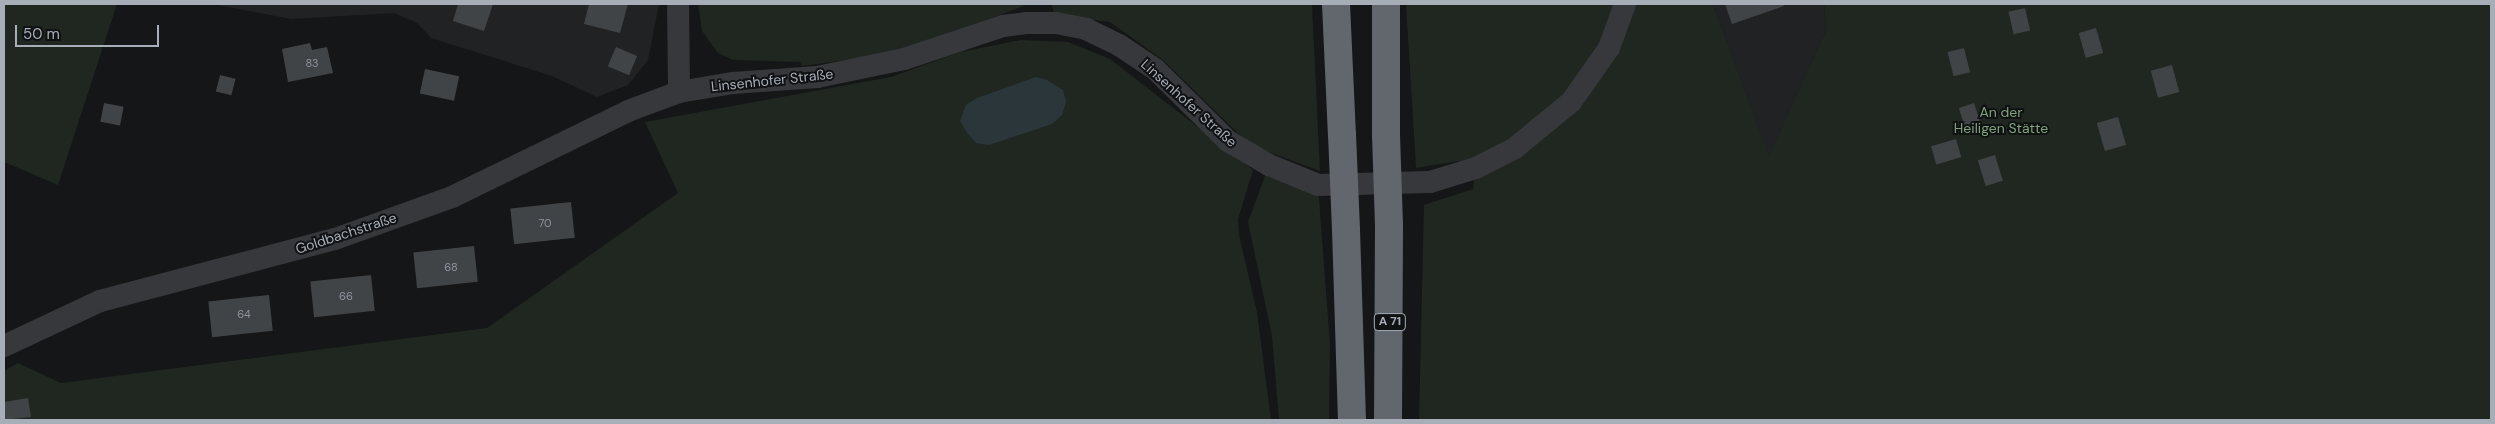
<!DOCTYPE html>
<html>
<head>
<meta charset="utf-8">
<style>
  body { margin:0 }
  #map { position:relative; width:2495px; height:424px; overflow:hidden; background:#151617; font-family:"DM Sans",sans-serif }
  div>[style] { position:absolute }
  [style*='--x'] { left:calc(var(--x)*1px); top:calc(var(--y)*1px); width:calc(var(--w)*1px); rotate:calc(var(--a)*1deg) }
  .built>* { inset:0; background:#212224 }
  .green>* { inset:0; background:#1f2720 }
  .water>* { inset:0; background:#2b363b }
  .building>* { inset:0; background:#414447; transform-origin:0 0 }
  .minor>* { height:22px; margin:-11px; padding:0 11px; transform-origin:11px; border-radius:11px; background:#36383c }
  .motorway>* { height:28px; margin:-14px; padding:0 14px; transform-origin:14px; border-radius:14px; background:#62676d }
  .motorway-bridge>* { height:28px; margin:-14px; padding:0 14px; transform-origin:14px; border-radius:14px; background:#62676d }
  span { translate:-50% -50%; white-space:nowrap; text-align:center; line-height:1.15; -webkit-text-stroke:4px #101112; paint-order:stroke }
  .number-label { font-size:11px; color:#8e949c }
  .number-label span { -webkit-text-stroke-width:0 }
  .shield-label span { padding:1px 4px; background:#101112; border:1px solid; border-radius:4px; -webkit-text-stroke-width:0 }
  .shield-label { font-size:12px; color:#a7aeb8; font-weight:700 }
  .street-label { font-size:14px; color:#a7aeb8 }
  .park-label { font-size:14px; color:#80a37e }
  .frame { position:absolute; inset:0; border:5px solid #a7aeb8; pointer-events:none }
  .scale { position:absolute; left:15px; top:25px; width:144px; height:22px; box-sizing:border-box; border:2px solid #a7aeb8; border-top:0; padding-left:6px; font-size:15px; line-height:18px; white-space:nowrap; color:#a7aeb8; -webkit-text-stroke:4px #101112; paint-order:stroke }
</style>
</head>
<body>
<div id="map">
  <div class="built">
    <div style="clip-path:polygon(213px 4px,659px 4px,648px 60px,628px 85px,597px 97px,552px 76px,431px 38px,417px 23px,394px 13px,291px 19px)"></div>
    <div style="clip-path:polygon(1713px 4px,1824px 4px,1826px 30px,1769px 157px)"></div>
  </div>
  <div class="green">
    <div style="clip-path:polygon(4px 4px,117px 4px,58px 185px,4px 162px)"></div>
    <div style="clip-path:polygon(698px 4px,1028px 4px,930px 42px,861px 58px,802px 66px,800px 62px,733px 60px,718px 53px,702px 31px)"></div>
    <div style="clip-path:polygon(1051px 4px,1312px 4px,1320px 171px,1250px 145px,1163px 60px,1110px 22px,1055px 15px)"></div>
    <div style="clip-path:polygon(1406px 4px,1713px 4px,1769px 156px,1826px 30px,1824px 4px,2491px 4px,2491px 420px,1419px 420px,1424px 205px,1473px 189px,1476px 169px,1459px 161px,1416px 168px)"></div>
    <div style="clip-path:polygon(1021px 40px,1068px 42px,1110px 59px,1253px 170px,1238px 219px,1239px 235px,1257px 312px,1271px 420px,4px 420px,4px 371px,18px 363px,61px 383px,487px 328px,678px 193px,645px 122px,891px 77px,960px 52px)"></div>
    <div style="clip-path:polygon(1269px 165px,1318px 185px,1330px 344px,1329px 420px,1279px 420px,1272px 336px,1248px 222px)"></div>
  </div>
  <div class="water">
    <div style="clip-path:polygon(1036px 77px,1047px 80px,1063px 90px,1066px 102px,1062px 115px,1052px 124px,989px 145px,976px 143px,968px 134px,960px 121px,966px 105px,977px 98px)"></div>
  </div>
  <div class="building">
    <div style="clip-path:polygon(458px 4px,493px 4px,484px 31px,453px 21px)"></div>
    <div style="clip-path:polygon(589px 4px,628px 4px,620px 33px,584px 24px)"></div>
    <div style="clip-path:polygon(1725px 4px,1784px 4px,1784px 6px,1732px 24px)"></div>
    <div style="left:2025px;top:8px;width:23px;height:17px;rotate:77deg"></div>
    <div style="left:2096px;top:28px;width:26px;height:18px;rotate:74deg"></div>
    <div style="clip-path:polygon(310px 43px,312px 50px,327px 47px,333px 73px,288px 82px,282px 49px)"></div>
    <div style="left:616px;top:47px;width:23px;height:21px;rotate:23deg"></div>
    <div style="left:1964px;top:48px;width:25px;height:17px;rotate:76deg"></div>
    <div style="left:2172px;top:65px;width:28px;height:22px;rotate:75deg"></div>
    <div style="left:425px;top:69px;width:35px;height:25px;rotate:12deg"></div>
    <div style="left:220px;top:75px;width:16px;height:17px;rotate:14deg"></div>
    <div style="left:104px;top:103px;width:20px;height:19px;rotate:11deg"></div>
    <div style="left:1974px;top:103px;width:20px;height:16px;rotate:72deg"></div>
    <div style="left:2118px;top:117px;width:29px;height:22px;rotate:74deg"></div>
    <div style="left:1956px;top:139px;width:19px;height:26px;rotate:74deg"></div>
    <div style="left:1995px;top:155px;width:27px;height:18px;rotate:73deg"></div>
    <div style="left:571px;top:202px;width:36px;height:61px;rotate:84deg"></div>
    <div style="left:474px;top:246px;width:36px;height:61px;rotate:84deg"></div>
    <div style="left:371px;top:275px;width:36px;height:61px;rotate:84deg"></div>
    <div style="left:269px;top:295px;width:36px;height:61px;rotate:84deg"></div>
    <div style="clip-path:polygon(28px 398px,31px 417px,4px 420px,4px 402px)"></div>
  </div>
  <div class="minor">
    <div style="--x:678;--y:4;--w:88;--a:89.3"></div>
    <div style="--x:4;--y:346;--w:106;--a:-25.1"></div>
    <div style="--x:100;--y:301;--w:243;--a:-14.8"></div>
    <div style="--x:335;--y:239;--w:124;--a:-19.7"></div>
    <div style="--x:452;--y:197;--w:196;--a:-26"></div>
    <div style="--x:628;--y:111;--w:54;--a:-20.4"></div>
    <div style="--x:679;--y:92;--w:55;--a:-9.5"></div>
    <div style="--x:733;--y:83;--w:84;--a:-4.1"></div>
    <div style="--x:817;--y:77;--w:89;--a:-11.7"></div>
    <div style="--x:904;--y:59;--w:104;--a:-18.4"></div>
    <div style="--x:1003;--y:26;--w:23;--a:-7"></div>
    <div style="--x:1026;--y:23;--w:30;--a:0"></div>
    <div style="--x:1056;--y:23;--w:31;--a:11"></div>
    <div style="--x:1086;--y:29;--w:37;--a:26"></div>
    <div style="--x:1119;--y:45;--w:43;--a:33.7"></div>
    <div style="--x:1155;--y:69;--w:103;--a:44.6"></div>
    <div style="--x:1228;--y:141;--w:48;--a:30.3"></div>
    <div style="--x:1269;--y:165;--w:53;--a:22.2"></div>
    <div style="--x:1318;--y:185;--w:112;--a:-1.5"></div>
    <div style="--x:1430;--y:182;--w:48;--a:-16.9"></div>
    <div style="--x:1476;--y:168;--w:44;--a:-27.1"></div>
    <div style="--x:1515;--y:148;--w:72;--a:-39.4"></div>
    <div style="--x:1571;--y:102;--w:66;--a:-54.9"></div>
    <div style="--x:1609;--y:48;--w:47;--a:-70"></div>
  </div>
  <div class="motorway">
    <div style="--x:1336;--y:4;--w:130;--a:87.4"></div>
    <div style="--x:1386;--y:4;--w:131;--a:90"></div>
    <div style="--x:1346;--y:230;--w:190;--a:88.2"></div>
    <div style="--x:1388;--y:420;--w:196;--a:-89.7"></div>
  </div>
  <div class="motorway-bridge">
    <div style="--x:1342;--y:134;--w:96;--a:87.6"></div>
    <div style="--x:1386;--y:135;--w:89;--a:88.1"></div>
  </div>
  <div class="number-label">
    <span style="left:312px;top:63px">83</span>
    <span style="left:545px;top:223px">70</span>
    <span style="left:451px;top:267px">68</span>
    <span style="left:346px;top:296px">66</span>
    <span style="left:244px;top:314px">64</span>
  </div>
  <div class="shield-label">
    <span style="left:1390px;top:322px">A 71</span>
  </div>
  <div class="street-label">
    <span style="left:772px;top:80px;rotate:-6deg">Linsenhofer Straße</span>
    <span style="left:1189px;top:103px;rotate:42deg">Linsenhofer Straße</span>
    <span style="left:346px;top:233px;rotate:-18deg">Goldbachstraße</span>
  </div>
  <div class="park-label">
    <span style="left:2001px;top:120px">An der<br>Heiligen Stätte</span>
  </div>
  <div class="frame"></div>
  <div class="scale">50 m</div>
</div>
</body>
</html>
